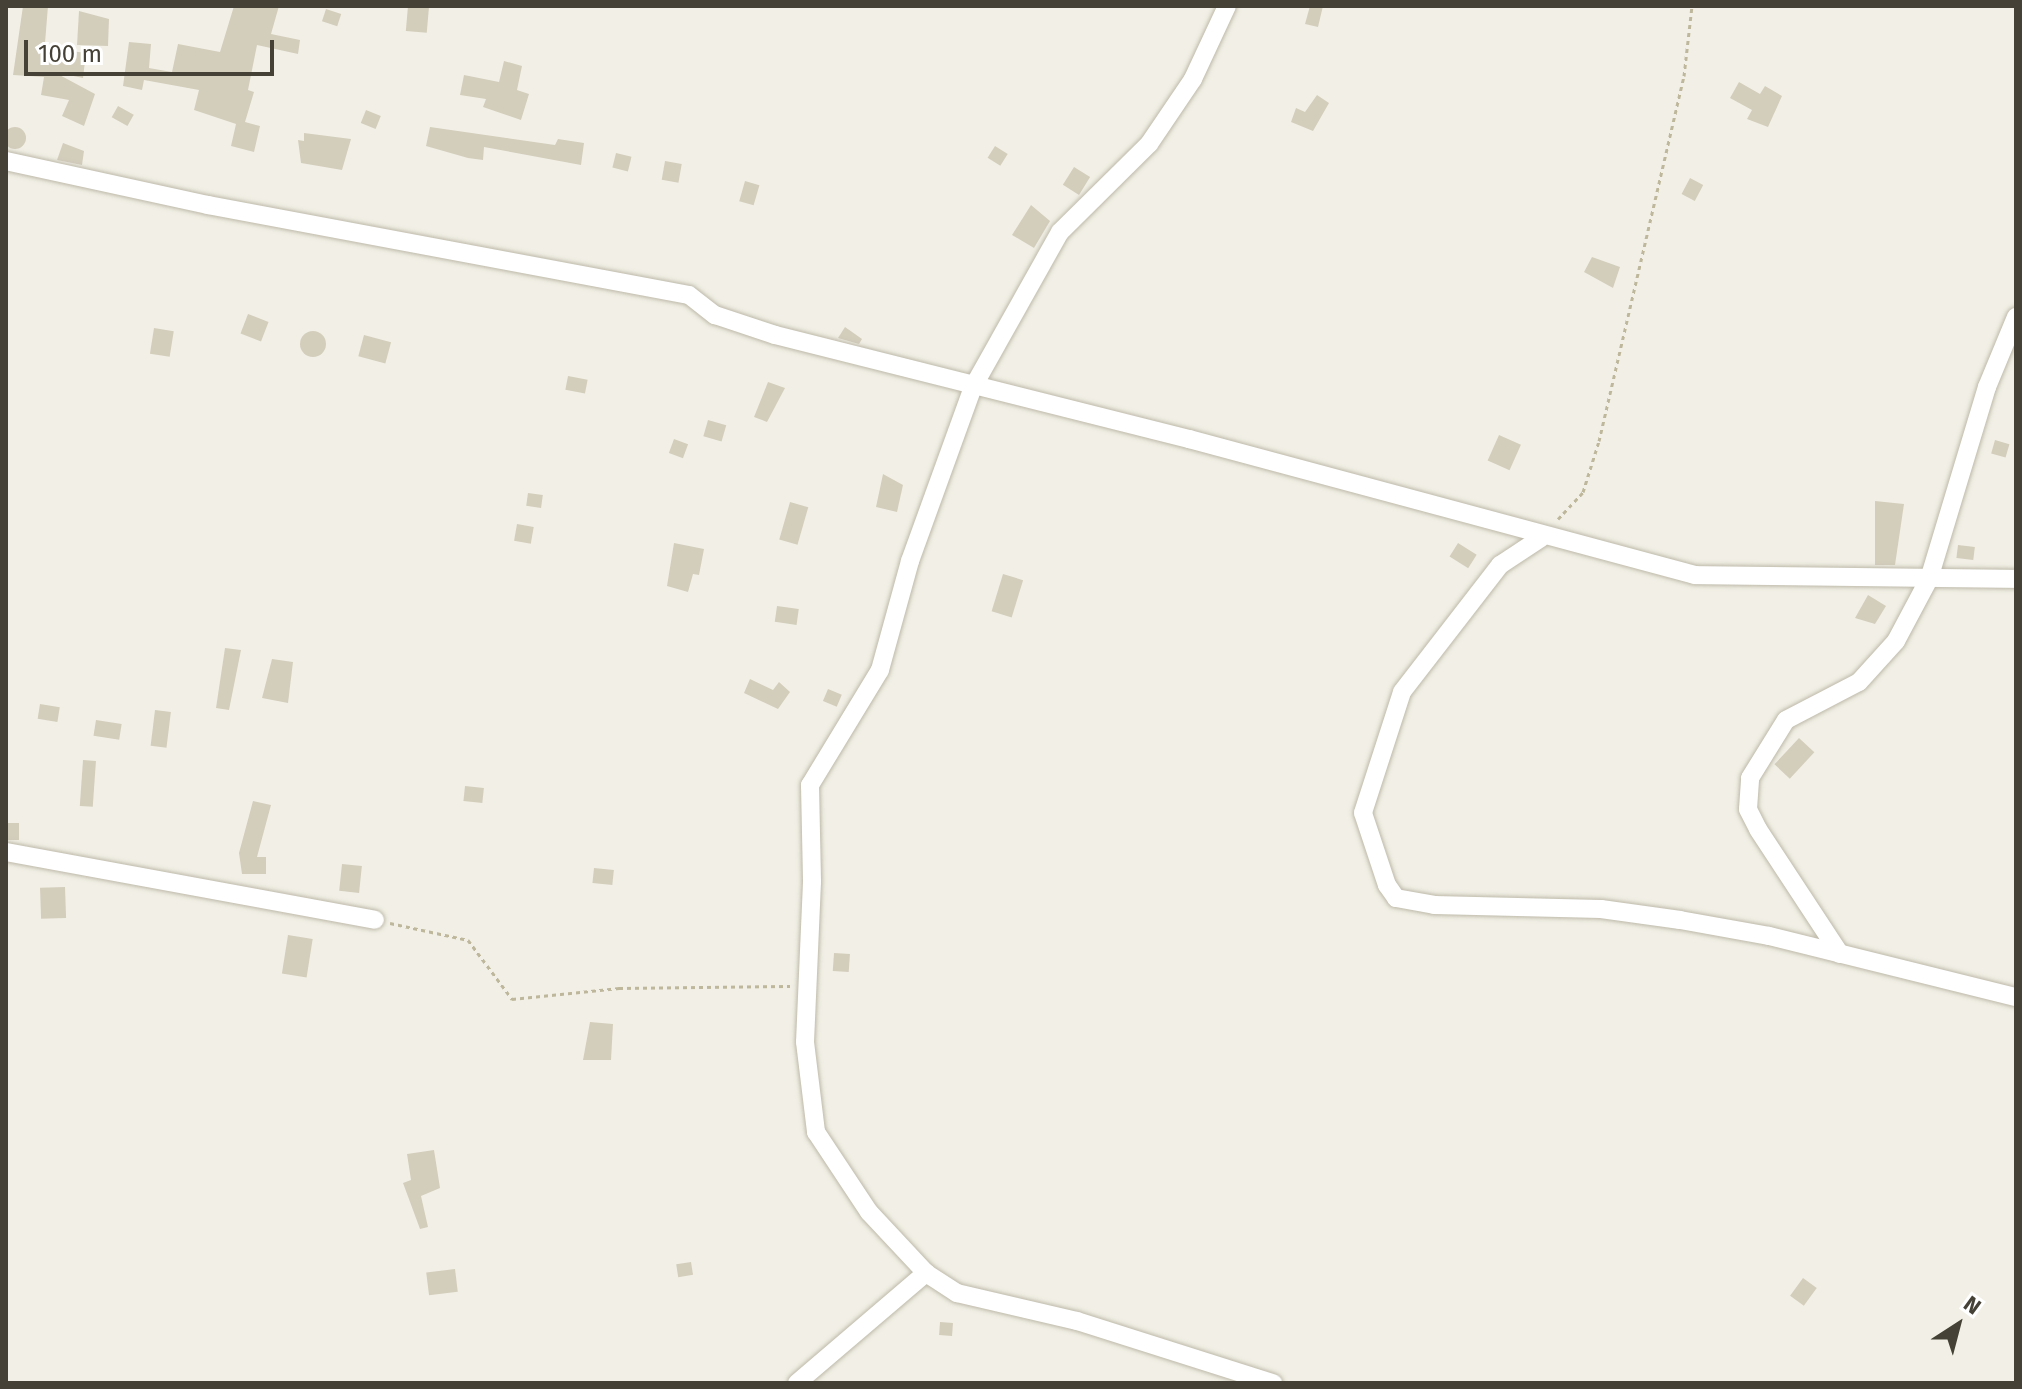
<!DOCTYPE html>
<html>
<head>
<meta charset="utf-8">
<style>
  body { margin:0 }
  #map { position:relative; width:2022px; height:1389px; overflow:hidden; background:#f2f0e6; font-family:"Fira Sans",sans-serif }
  div>[style] { position:absolute }
  [style*='--x'] { left:calc(var(--x)*1px); top:calc(var(--y)*1px); width:calc(var(--w)*1px); rotate:calc(var(--a)*1deg) }
  .building>* { inset:0; background:#d3cdbc; transform-origin:0 0 }
  .round { border-radius:50% }
  .path>* { height:3px; margin-top:-1.5px; transform-origin:0; background:repeating-linear-gradient(90deg,#beb79b 0 4px,transparent 0 8px) }
  .roads { filter:drop-shadow(0 0 2px #bdb9a9) drop-shadow(0 0 2px #bdb9a9) }
  .street>* { height:18px; margin:-9px; padding:0 9px; transform-origin:9px; border-radius:9px; background:#fff }
  span { translate:-50% -50%; white-space:nowrap; text-align:center; line-height:1.15; -webkit-text-stroke:6px #fff; paint-order:stroke }
  .frame { position:absolute; inset:0; border:8px solid #454136; pointer-events:none }
  .north { position:absolute; left:1918px; top:1285px; width:80px; height:80px; -webkit-text-stroke:6px #fff; paint-order:stroke; rotate:36deg; font-size:22px; font-weight:700; line-height:32px; text-align:center; color:#454136 }
  .north::after { content:''; display:block; margin:auto; width:28px; height:36px; background:#454136; clip-path:polygon(50% 0,100% 100%,50% 72%,0 100%) }
  .scale { position:absolute; left:24px; top:40px; width:250px; height:36px; box-sizing:border-box; border:4px solid #454136; border-top:0; padding-left:10px; font-size:24px; line-height:28px; white-space:nowrap; color:#454136; -webkit-text-stroke:6px #fff; paint-order:stroke }
</style>
</head>
<body>
<div id="map">
  <div class="building">
    <div style="clip-path:polygon(23px 6px,48px 6px,45px 43px,49px 48px,86px 53px,83px 78px,54px 72px,95px 94px,84px 126px,62px 116px,69px 100px,41px 95px,44px 77px,13px 75px)"></div>
    <div style="clip-path:polygon(234px 6px,279px 6px,271px 34px,300px 40px,298px 54px,257px 45px,248px 90px,254px 92px,245px 122px,260px 126px,254px 152px,231px 146px,236px 124px,194px 110px,199px 90px,144px 80px,142px 90px,123px 86px,129px 42px,151px 44px,149px 68px,172px 72px,178px 44px,220px 52px)"></div>
    <div style="left:408px;top:6px;width:21px;height:25px;rotate:5deg"></div>
    <div style="clip-path:polygon(1310px 6px,1323px 6px,1318px 27px,1305px 24px)"></div>
    <div style="left:326px;top:9px;width:16px;height:13px;rotate:18deg"></div>
    <div style="clip-path:polygon(79px 11px,109px 19px,108px 46px,77px 45px)"></div>
    <div style="clip-path:polygon(504px 61px,522px 66px,517px 90px,529px 94px,521px 120px,483px 107px,486px 99px,460px 95px,464px 75px,499px 82px)"></div>
    <div style="clip-path:polygon(1739px 82px,1760px 94px,1765px 86px,1782px 96px,1768px 127px,1747px 119px,1752px 110px,1730px 98px)"></div>
    <div style="clip-path:polygon(1317px 95px,1329px 103px,1313px 131px,1291px 122px,1296px 108px,1305px 112px)"></div>
    <div style="left:118px;top:106px;width:18px;height:13px;rotate:29deg"></div>
    <div style="left:366px;top:110px;width:16px;height:14px;rotate:22deg"></div>
    <div class="round" style="left:4px;top:127px;width:22px;height:22px"></div>
    <div style="clip-path:polygon(430px 127px,555px 145px,558px 139px,584px 143px,581px 165px,484px 147px,483px 160px,468px 158px,426px 146px)"></div>
    <div style="clip-path:polygon(304px 133px,351px 139px,342px 170px,301px 163px,298px 140px,304px 141px)"></div>
    <div style="clip-path:polygon(63px 143px,84px 151px,82px 165px,57px 160px)"></div>
    <div style="left:995px;top:146px;width:15px;height:14px;rotate:32deg"></div>
    <div style="left:616px;top:153px;width:16px;height:15px;rotate:14deg"></div>
    <div style="left:665px;top:161px;width:17px;height:19px;rotate:10deg"></div>
    <div style="left:1074px;top:167px;width:19px;height:21px;rotate:32deg"></div>
    <div style="left:1690px;top:178px;width:15px;height:18px;rotate:28deg"></div>
    <div style="left:745px;top:181px;width:15px;height:21px;rotate:16deg"></div>
    <div style="clip-path:polygon(1031px 205px,1050px 221px,1034px 248px,1012px 235px)"></div>
    <div style="clip-path:polygon(1592px 257px,1620px 267px,1613px 288px,1584px 272px)"></div>
    <div style="left:248px;top:314px;width:22px;height:21px;rotate:21deg"></div>
    <div style="clip-path:polygon(845px 327px,862px 339px,859px 344px,838px 338px)"></div>
    <div style="left:154px;top:328px;width:20px;height:26px;rotate:9deg"></div>
    <div class="round" style="left:300px;top:331px;width:26px;height:26px"></div>
    <div style="left:364px;top:335px;width:28px;height:22px;rotate:15deg"></div>
    <div style="left:568px;top:376px;width:20px;height:14px;rotate:11deg"></div>
    <div style="clip-path:polygon(768px 382px,785px 388px,767px 422px,754px 417px)"></div>
    <div style="left:708px;top:420px;width:19px;height:17px;rotate:16deg"></div>
    <div style="left:1499px;top:435px;width:24px;height:28px;rotate:24deg"></div>
    <div style="left:674px;top:439px;width:15px;height:15px;rotate:20deg"></div>
    <div style="left:1995px;top:440px;width:15px;height:14px;rotate:16deg"></div>
    <div style="clip-path:polygon(883px 474px,903px 485px,897px 512px,876px 507px)"></div>
    <div style="left:528px;top:493px;width:15px;height:13px;rotate:8deg"></div>
    <div style="clip-path:polygon(1875px 501px,1904px 504px,1895px 565px,1875px 565px)"></div>
    <div style="left:790px;top:502px;width:19px;height:39px;rotate:16deg"></div>
    <div style="left:517px;top:524px;width:17px;height:17px;rotate:10deg"></div>
    <div style="clip-path:polygon(674px 543px,704px 549px,699px 575px,693px 574px,688px 592px,667px 586px)"></div>
    <div style="left:1458px;top:543px;width:22px;height:16px;rotate:32deg"></div>
    <div style="left:1958px;top:545px;width:17px;height:13px;rotate:7deg"></div>
    <div style="left:1003px;top:574px;width:21px;height:39px;rotate:17deg"></div>
    <div style="clip-path:polygon(1868px 595px,1886px 606px,1875px 624px,1855px 618px)"></div>
    <div style="left:777px;top:606px;width:22px;height:16px;rotate:8deg"></div>
    <div style="clip-path:polygon(225px 648px,241px 650px,229px 710px,216px 708px)"></div>
    <div style="clip-path:polygon(272px 659px,293px 662px,288px 703px,262px 698px)"></div>
    <div style="clip-path:polygon(750px 679px,773px 690px,779px 682px,790px 692px,778px 709px,744px 693px)"></div>
    <div style="left:828px;top:689px;width:15px;height:13px;rotate:23deg"></div>
    <div style="left:40px;top:704px;width:20px;height:15px;rotate:9deg"></div>
    <div style="left:155px;top:710px;width:16px;height:36px;rotate:7deg"></div>
    <div style="left:96px;top:720px;width:26px;height:16px;rotate:9deg"></div>
    <div style="left:1799px;top:738px;width:21px;height:36px;rotate:43deg"></div>
    <div style="left:83px;top:760px;width:13px;height:46px;rotate:4deg"></div>
    <div style="left:465px;top:786px;width:19px;height:15px;rotate:6deg"></div>
    <div style="clip-path:polygon(253px 801px,271px 805px,257px 857px,266px 857px,266px 874px,242px 874px,239px 853px)"></div>
    <div style="left:6px;top:823px;width:13px;height:17px"></div>
    <div style="left:342px;top:864px;width:20px;height:27px;rotate:6deg"></div>
    <div style="left:594px;top:868px;width:20px;height:15px;rotate:6deg"></div>
    <div style="left:65px;top:887px;width:31px;height:25px;rotate:88deg"></div>
    <div style="left:288px;top:935px;width:25px;height:39px;rotate:9deg"></div>
    <div style="left:834px;top:953px;width:16px;height:18px;rotate:4deg"></div>
    <div style="clip-path:polygon(590px 1022px,613px 1024px,611px 1060px,583px 1060px)"></div>
    <div style="clip-path:polygon(434px 1150px,440px 1188px,421px 1196px,428px 1227px,420px 1229px,403px 1183px,411px 1180px,407px 1154px)"></div>
    <div style="left:691px;top:1262px;width:13px;height:15px;rotate:81deg"></div>
    <div style="left:455px;top:1269px;width:23px;height:29px;rotate:83deg"></div>
    <div style="left:1803px;top:1278px;width:17px;height:22px;rotate:36deg"></div>
    <div style="left:940px;top:1322px;width:13px;height:13px;rotate:4deg"></div>
  </div>
  <div class="path">
    <div style="--x:1558;--y:519;--w:37;--a:-47"></div>
    <div style="--x:1583;--y:492;--w:53;--a:-72.6"></div>
    <div style="--x:1599;--y:441;--w:375;--a:-76.9"></div>
    <div style="--x:1684;--y:76;--w:70;--a:-83.5"></div>
    <div style="--x:390;--y:923;--w:80;--a:12.3"></div>
    <div style="--x:468;--y:940;--w:74;--a:53.3"></div>
    <div style="--x:512;--y:999;--w:108;--a:-5.9"></div>
    <div style="--x:619;--y:988;--w:171;--a:-0.7"></div>
  </div>
  <div class="roads">
    <div class="street">
      <div style="--x:1227;--y:6;--w:81;--a:115"></div>
      <div style="--x:1193;--y:79;--w:78;--a:124.1"></div>
      <div style="--x:1149;--y:144;--w:125;--a:135.3"></div>
      <div style="--x:1060;--y:232;--w:178;--a:119.3"></div>
      <div style="--x:973;--y:387;--w:185;--a:109.9"></div>
      <div style="--x:910;--y:561;--w:113;--a:105.4"></div>
      <div style="--x:880;--y:670;--w:135;--a:121.3"></div>
      <div style="--x:810;--y:785;--w:97;--a:88.8"></div>
      <div style="--x:812;--y:882;--w:160;--a:92.5"></div>
      <div style="--x:805;--y:1042;--w:91;--a:83"></div>
      <div style="--x:816;--y:1132;--w:96;--a:56.5"></div>
      <div style="--x:869;--y:1212;--w:83;--a:46.9"></div>
      <div style="--x:926;--y:1273;--w:37;--a:33"></div>
      <div style="--x:957;--y:1293;--w:123;--a:13.1"></div>
      <div style="--x:1077;--y:1321;--w:206;--a:17.6"></div>
      <div style="--x:6;--y:161;--w:207;--a:12.3"></div>
      <div style="--x:208;--y:205;--w:489;--a:10.6"></div>
      <div style="--x:689;--y:295;--w:33;--a:38"></div>
      <div style="--x:715;--y:315;--w:63;--a:18.4"></div>
      <div style="--x:775;--y:335;--w:427;--a:14.1"></div>
      <div style="--x:1189;--y:439;--w:524;--a:15.04"></div>
      <div style="--x:1695;--y:575;--w:321;--a:0.7"></div>
      <div style="--x:1541;--y:538;--w:49;--a:146.6"></div>
      <div style="--x:1500;--y:565;--w:160;--a:127.7"></div>
      <div style="--x:1402;--y:692;--w:127;--a:107.9"></div>
      <div style="--x:1363;--y:813;--w:76;--a:71.6"></div>
      <div style="--x:1387;--y:885;--w:16;--a:55"></div>
      <div style="--x:1396;--y:898;--w:39;--a:10"></div>
      <div style="--x:1434;--y:905;--w:167;--a:1.4"></div>
      <div style="--x:1601;--y:909;--w:80;--a:7.9"></div>
      <div style="--x:1680;--y:920;--w:90;--a:10.2"></div>
      <div style="--x:1769;--y:936;--w:254;--a:13.9"></div>
      <div style="--x:6;--y:852;--w:375;--a:10.4"></div>
      <div style="--x:1840;--y:954;--w:149;--a:-123.3"></div>
      <div style="--x:1758;--y:829;--w:22;--a:-117"></div>
      <div style="--x:1748;--y:809;--w:31;--a:-86"></div>
      <div style="--x:1750;--y:778;--w:68;--a:-58.2"></div>
      <div style="--x:1786;--y:720;--w:82;--a:-27.5"></div>
      <div style="--x:1859;--y:682;--w:55;--a:-47.9"></div>
      <div style="--x:1896;--y:641;--w:70;--a:-62"></div>
      <div style="--x:1929;--y:579;--w:201;--a:-73.2"></div>
      <div style="--x:1987;--y:387;--w:76;--a:-67.5"></div>
      <div style="--x:797;--y:1383;--w:170;--a:-40.5"></div>
    </div>
  </div>
  <div class="frame"></div>
  <div class="north">N</div>
  <div class="scale">100 m</div>
</div>
</body>
</html>
